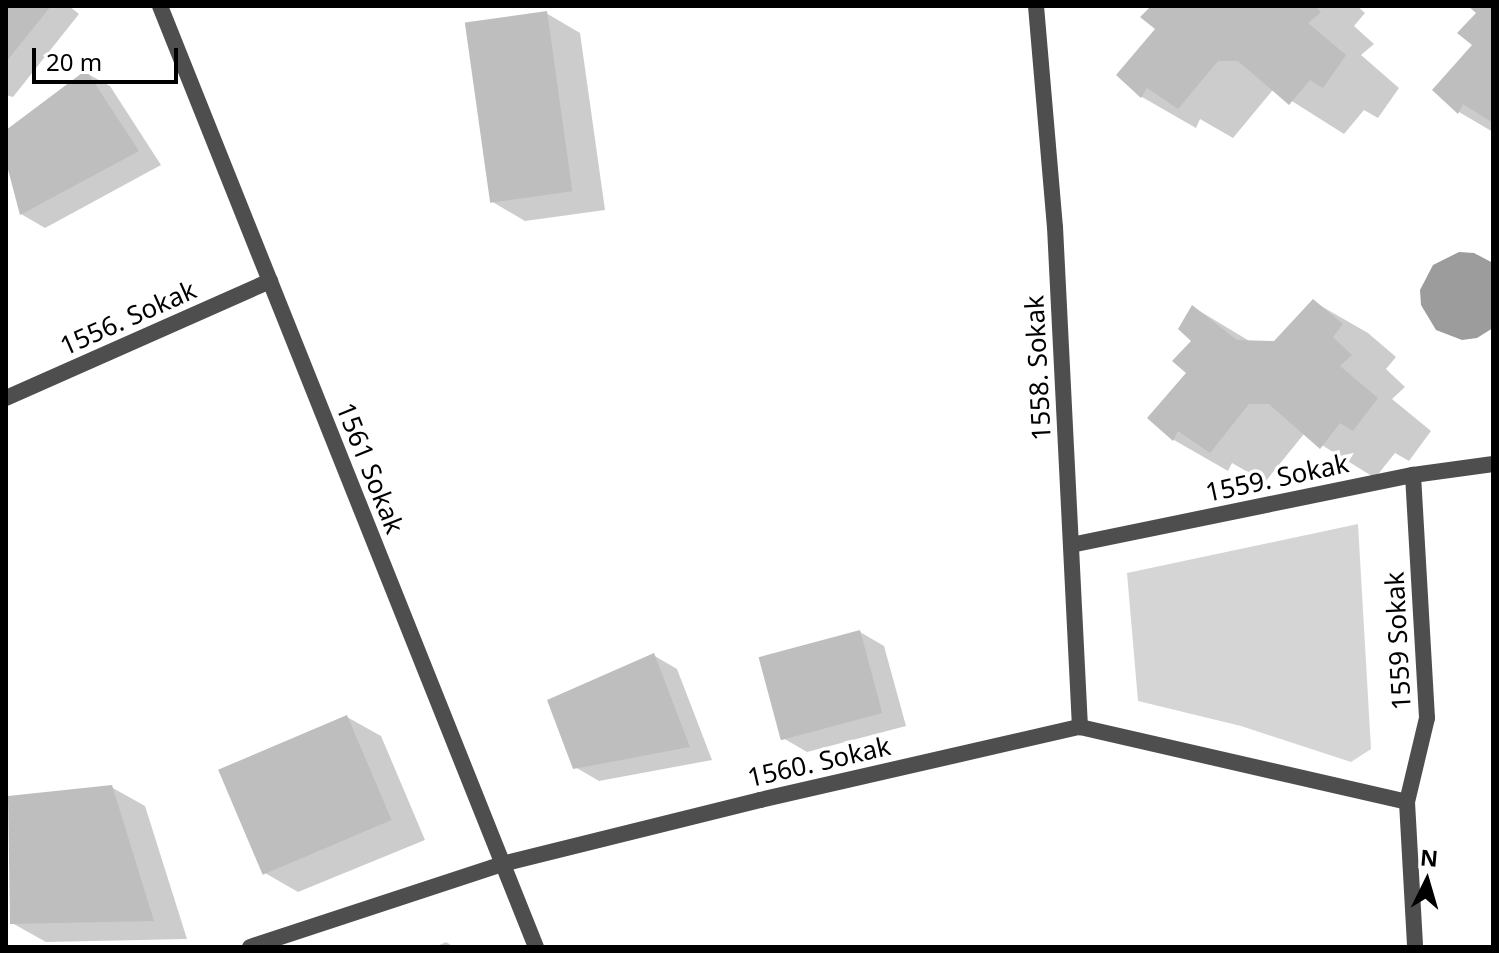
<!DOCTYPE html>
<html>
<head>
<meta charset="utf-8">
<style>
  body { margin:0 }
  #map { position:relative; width:1499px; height:953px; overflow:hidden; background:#fff; font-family:"Noto Sans",sans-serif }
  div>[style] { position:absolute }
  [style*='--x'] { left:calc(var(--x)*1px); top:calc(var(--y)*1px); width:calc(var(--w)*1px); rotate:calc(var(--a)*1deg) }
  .green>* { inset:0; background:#d5d5d5 }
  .water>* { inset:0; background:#9c9c9c }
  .shadow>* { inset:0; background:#0003 }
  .building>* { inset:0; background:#bebebe; transform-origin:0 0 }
  .street>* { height:16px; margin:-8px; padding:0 8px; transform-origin:8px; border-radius:8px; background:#4e4e4e }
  span { translate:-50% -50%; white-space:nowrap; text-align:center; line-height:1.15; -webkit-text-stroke:7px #fff; paint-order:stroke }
  .street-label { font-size:26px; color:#000 }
  .frame { position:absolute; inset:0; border:8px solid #000; pointer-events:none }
  .north { position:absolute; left:1387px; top:841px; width:80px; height:80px; -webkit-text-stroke:6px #fff; paint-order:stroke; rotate:5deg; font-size:22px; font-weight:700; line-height:32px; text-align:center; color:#000 }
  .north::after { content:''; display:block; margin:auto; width:28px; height:36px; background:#000; clip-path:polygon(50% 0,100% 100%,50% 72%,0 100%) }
  .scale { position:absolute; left:32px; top:48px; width:146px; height:36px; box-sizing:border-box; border:4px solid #000; border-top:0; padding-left:10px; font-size:24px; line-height:28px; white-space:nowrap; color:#000; -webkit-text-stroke:6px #fff; paint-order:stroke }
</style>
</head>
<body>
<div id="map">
  <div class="green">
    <div style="clip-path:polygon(1358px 524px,1371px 749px,1351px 762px,1241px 726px,1138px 701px,1127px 573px)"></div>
  </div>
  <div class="water">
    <div style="clip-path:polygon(1459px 252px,1474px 253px,1493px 263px,1493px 328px,1477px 338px,1462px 340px,1436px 330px,1421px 305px,1420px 290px,1433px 265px)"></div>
  </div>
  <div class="shadow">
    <div style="clip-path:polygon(6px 6px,69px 6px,79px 14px,13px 97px,6px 95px)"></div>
    <div style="clip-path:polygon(1154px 6px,1357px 6px,1365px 13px,1354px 26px,1374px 44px,1361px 55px,1399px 88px,1378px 118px,1364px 110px,1344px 134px,1276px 91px,1272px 91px,1233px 138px,1200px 119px,1196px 128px,1142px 97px,1118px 75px,1158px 29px)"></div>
    <div style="clip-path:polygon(1471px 6px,1493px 6px,1493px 132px,1459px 112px,1435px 90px,1475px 45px,1479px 13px)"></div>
    <div style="clip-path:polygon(546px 13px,580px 33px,605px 210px,525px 221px,491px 201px)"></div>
    <div style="clip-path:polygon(86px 73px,110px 86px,161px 165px,45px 228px,21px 214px,6px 154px,6px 133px)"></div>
    <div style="clip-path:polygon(1314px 302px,1368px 333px,1396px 357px,1386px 369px,1405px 387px,1392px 399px,1431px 431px,1409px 461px,1395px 453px,1375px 478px,1304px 434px,1265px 482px,1232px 463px,1228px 471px,1174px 440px,1150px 418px,1189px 372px,1193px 341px,1193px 307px,1251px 342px,1275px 343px)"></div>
    <div style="clip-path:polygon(860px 632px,884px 646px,906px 726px,807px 752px,783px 738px)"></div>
    <div style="clip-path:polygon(653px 655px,677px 669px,712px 760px,599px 781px,575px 767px)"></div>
    <div style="clip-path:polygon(347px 717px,381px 736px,425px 840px,298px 892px,265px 873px)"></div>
    <div style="clip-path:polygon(111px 787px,145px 806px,187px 939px,46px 942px,12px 923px)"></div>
    <div style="clip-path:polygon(446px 942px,454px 947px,435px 947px)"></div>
  </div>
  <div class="building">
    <div style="clip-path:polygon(6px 6px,51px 6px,6px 62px)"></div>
    <div style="clip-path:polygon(1151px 6px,1315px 6px,1321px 12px,1308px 23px,1346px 55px,1323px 88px,1310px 80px,1289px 105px,1238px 61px,1218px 61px,1178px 109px,1147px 88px,1141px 98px,1116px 75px,1155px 29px,1140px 17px)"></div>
    <div style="clip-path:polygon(1468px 6px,1493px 6px,1493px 123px,1463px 104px,1458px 114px,1432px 90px,1472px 45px,1457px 33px,1476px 13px)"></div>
    <div style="left:547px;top:11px;width:182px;height:83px;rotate:82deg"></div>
    <div style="clip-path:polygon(86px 70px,139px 151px,20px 215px,6px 162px,6px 130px)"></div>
    <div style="clip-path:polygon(1313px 299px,1343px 324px,1333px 337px,1352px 355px,1340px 366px,1378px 398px,1353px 431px,1340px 423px,1320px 449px,1269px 404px,1249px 404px,1210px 453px,1178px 431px,1173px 441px,1147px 418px,1186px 373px,1172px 361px,1191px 341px,1178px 329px,1192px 305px,1237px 340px,1274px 341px)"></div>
    <div style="left:860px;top:630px;width:86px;height:105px;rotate:75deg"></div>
    <div style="clip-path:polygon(654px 653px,690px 747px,573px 769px,547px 700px)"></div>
    <div style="left:347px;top:715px;width:114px;height:140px;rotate:67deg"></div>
    <div style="clip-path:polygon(112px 785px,154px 921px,10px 924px,8px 796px)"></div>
  </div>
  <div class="street">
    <div style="--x:160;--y:6;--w:1013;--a:68.22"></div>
    <div style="--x:1036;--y:6;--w:222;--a:85.1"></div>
    <div style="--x:1055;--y:227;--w:501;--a:87.14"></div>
    <div style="--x:6;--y:398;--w:289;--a:-23.9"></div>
    <div style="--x:1413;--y:475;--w:243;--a:86.7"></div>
    <div style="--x:1427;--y:718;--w:86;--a:103.4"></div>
    <div style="--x:1407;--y:802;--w:145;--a:86.8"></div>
    <div style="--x:1071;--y:545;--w:349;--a:-11.6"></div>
    <div style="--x:1413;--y:475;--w:81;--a:-7.8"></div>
    <div style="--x:250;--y:947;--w:265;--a:-18.2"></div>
    <div style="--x:502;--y:864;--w:266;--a:-13.9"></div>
    <div style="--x:760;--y:800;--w:328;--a:-12.9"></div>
    <div style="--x:1080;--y:727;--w:335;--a:12.9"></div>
  </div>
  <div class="street-label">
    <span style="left:128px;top:318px;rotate:-24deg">1556. Sokak</span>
    <span style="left:1038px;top:368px;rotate:-93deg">1558. Sokak</span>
    <span style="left:370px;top:468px;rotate:68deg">1561 Sokak</span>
    <span style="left:1277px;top:478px;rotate:-12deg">1559. Sokak</span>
    <span style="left:1398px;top:641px;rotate:-93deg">1559 Sokak</span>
    <span style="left:819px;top:762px;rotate:-13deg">1560. Sokak</span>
  </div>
  <div class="frame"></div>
  <div class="north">N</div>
  <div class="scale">20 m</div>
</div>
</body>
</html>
